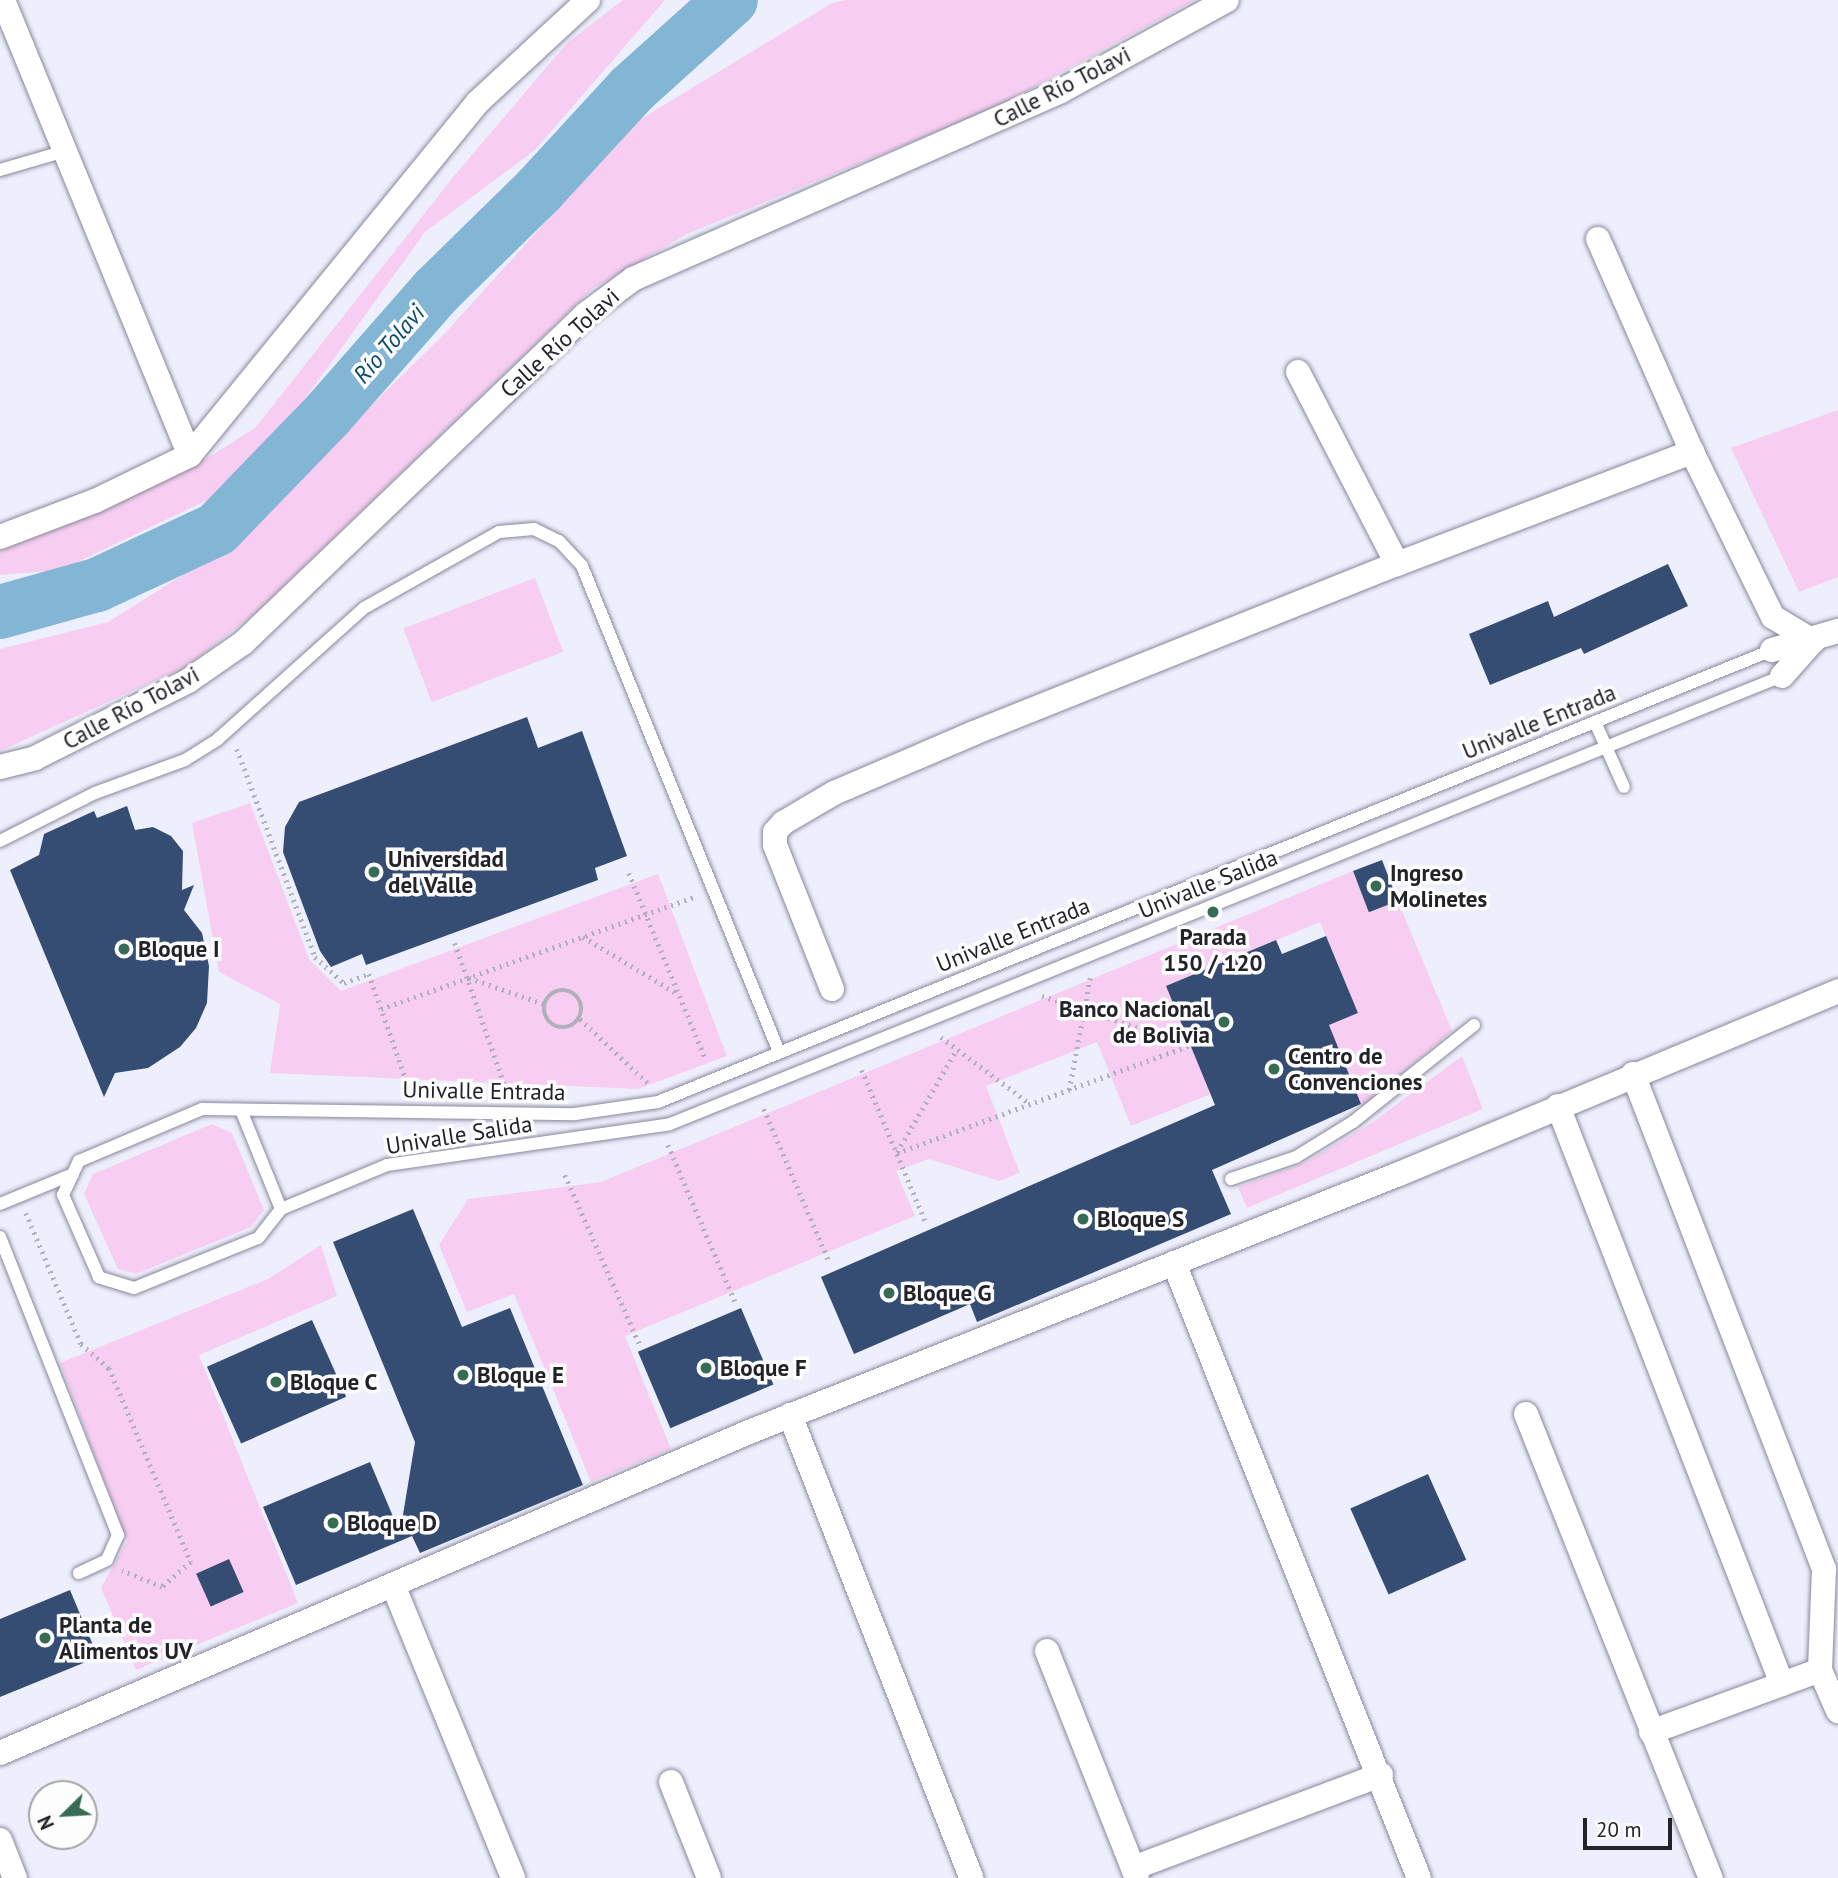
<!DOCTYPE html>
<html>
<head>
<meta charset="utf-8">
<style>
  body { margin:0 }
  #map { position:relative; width:1838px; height:1878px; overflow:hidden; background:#eeeffd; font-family:"PT Sans",sans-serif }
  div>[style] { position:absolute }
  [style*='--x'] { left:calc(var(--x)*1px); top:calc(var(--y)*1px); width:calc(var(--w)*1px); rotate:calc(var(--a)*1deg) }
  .green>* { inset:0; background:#f7cef1; transform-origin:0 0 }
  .river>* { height:54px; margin:-27px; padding:0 27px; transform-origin:27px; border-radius:27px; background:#83b6d4 }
  .building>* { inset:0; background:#354d72; transform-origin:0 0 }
  .path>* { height:4.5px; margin-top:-2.25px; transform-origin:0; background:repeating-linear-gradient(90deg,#b0b0bc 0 2px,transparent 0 7px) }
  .path>.ring { margin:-2.25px; padding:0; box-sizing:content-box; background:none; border:4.5px solid #b0b0bc; border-radius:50% }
  .roads { filter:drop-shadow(0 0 2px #878899) drop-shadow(0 0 2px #878899) }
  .lane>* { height:12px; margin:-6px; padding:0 6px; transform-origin:6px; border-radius:6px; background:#fff }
  .street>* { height:24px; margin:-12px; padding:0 12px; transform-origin:12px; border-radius:12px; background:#fff }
  .dots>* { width:19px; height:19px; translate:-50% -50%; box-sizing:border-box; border:4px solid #fdfdfd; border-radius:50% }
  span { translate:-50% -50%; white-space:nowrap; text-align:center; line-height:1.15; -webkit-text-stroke:7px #fdfdfd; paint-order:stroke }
  .street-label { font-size:23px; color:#222229 }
  .poi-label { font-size:23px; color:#222229; font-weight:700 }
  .left { translate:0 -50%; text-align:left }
  .right { translate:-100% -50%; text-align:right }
  .water-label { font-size:24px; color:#094d6b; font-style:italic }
  .north { position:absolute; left:28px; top:1780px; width:70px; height:70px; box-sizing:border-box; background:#fdfdfd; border:2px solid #a5a5a8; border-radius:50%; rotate:246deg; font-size:19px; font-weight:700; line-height:28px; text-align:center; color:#222229 }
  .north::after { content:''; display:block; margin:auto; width:24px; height:32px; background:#356c53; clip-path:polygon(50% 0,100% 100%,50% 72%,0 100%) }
  .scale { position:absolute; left:1583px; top:1818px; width:89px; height:32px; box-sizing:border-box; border:4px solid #222229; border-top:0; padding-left:9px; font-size:21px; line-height:24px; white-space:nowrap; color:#222229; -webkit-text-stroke:5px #fdfdfd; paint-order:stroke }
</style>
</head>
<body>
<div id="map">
  <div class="green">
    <div style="clip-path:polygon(623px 0,665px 0,535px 150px,425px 232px,289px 421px,224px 492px,61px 570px,0 575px,0 551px,193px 467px,255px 428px,454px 176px,567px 43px)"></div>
    <div style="clip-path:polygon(845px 0,1195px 0,999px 106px,687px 234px,592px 289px,255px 613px,187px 666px,0 751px,0 649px,108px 622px,229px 546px,447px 331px,636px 122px,832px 3px)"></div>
    <div style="clip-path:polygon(1838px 410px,1838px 577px,1799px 592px,1731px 448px)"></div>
    <div style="left:535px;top:578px;width:79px;height:141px;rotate:69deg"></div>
    <div style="clip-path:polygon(250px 803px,309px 959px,341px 991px,658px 874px,727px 1056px,638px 1089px,270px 1073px,280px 1004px,219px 972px,192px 823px)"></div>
    <div style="clip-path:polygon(1353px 871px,1369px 912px,1398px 901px,1452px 1031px,1362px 1107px,1329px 1025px,1358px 1013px,1320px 922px,1167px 986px,1211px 1094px,1131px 1126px,1097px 1042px,986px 1086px,1020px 1173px,999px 1181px,929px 1159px,896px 1171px,915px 1216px,625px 1336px,671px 1449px,591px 1482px,514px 1294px,467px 1312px,439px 1245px,468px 1199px,601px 1182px)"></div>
    <div style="clip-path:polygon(1462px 1056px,1483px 1109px,1247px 1208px,1238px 1187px,1304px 1163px,1370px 1124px)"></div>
    <div style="clip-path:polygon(212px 1124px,232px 1133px,264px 1210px,251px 1227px,136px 1274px,118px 1269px,84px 1194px,93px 1174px)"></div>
    <div style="clip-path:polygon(321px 1245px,337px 1296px,199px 1355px,298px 1603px,136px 1670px,101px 1588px,127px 1541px,60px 1363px,268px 1279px)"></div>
  </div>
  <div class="river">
    <div style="--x:0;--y:612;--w:101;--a:-15.6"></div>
    <div style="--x:97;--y:585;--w:132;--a:-25"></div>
    <div style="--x:217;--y:529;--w:160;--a:-46"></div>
    <div style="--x:328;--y:414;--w:164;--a:-48.7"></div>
    <div style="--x:436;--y:291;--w:144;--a:-44.4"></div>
    <div style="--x:539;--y:190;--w:137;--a:-47.4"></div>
    <div style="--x:632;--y:89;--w:133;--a:-42"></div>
  </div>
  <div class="building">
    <div style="clip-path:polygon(1668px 564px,1688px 606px,1584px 654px,1581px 648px,1490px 685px,1469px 634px,1548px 601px,1554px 617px)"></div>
    <div style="clip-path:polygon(527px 717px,538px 748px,582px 731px,627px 856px,595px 868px,598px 880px,366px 965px,362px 954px,331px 967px,320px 951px,283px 852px,285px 827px,299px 802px)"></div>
    <div style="clip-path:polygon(127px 806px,135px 830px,153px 827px,171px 836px,183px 851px,182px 890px,194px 885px,184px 910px,202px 933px,209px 966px,207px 1003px,196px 1028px,180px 1047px,148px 1068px,115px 1073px,104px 1097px,10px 870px,39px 855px,44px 834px,94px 811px,97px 818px)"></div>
    <div style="left:1382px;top:860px;width:44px;height:31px;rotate:69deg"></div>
    <div style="clip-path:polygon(1326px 936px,1358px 1013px,1329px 1025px,1361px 1104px,1212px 1170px,1231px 1214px,977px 1322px,970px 1304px,854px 1354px,821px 1277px,1215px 1105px,1166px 986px,1276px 940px,1282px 954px)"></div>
    <div style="clip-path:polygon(413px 1209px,462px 1327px,510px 1308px,583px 1485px,420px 1553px,412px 1536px,296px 1585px,263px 1507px,370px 1462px,400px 1533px,415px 1442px,333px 1242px)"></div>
    <div style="left:741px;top:1308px;width:83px;height:112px;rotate:67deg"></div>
    <div style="left:312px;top:1320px;width:84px;height:115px;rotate:66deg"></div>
    <div style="left:1428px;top:1474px;width:94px;height:85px;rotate:66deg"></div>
    <div style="left:229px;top:1559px;width:36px;height:36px;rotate:66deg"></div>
    <div style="clip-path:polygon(70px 1590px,98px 1657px,0 1697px,0 1619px)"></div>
  </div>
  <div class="path">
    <div style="--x:237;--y:749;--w:222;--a:69.4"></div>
    <div style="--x:315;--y:957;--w:39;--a:42"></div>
    <div style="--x:344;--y:983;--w:27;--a:-20"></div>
    <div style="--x:369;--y:974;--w:124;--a:70.7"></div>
    <div style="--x:629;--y:873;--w:202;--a:67.6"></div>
    <div style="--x:583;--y:937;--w:111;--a:31"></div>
    <div style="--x:455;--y:943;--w:160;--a:70.7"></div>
    <div style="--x:469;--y:978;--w:79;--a:19.1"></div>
    <div class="ring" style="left:544px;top:990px;width:33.5px;height:33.5px"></div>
    <div style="--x:1042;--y:996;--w:156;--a:18.3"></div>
    <div style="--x:381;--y:1009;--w:335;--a:-19.7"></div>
    <div style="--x:580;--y:1019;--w:93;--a:43.3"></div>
    <div style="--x:941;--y:1037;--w:110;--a:36.9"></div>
    <div style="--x:862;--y:1070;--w:166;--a:67.3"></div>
    <div style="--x:1069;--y:1090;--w:114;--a:-79.4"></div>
    <div style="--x:764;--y:1109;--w:168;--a:66.9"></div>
    <div style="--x:668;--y:1145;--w:170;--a:66.8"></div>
    <div style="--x:897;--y:1152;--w:119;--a:-59.8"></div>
    <div style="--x:897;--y:1153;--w:313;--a:-20.2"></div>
    <div style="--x:565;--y:1175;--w:184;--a:66.2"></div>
    <div style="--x:26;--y:1213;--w:142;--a:67.2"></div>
    <div style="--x:81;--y:1344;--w:37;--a:41"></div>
    <div style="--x:109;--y:1368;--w:211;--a:67.1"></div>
    <div style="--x:191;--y:1562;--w:38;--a:139"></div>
    <div style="--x:162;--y:1587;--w:43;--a:-158.2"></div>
  </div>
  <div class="roads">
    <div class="lane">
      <div style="--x:0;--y:170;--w:68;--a:-16.3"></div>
      <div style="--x:1595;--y:722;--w:71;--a:66"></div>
      <div style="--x:0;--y:841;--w:106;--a:-26.8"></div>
      <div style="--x:95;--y:793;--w:96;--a:-20.1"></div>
      <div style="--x:185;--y:760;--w:39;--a:-32"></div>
      <div style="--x:218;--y:739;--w:196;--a:-41.9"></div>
      <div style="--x:364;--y:608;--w:155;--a:-29.4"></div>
      <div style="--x:499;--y:532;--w:35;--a:-5"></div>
      <div style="--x:534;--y:529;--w:28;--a:26"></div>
      <div style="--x:559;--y:541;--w:34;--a:47"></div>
      <div style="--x:582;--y:566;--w:524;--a:67.93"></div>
      <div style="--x:241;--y:1110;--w:107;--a:68"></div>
      <div style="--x:281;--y:1209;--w:37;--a:128"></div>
      <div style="--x:258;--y:1238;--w:134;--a:158"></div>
      <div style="--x:134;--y:1288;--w:37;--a:-163"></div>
      <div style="--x:99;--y:1277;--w:90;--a:-113.7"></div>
      <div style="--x:63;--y:1195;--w:38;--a:-65"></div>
      <div style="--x:79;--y:1161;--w:134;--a:-22.9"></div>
      <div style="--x:202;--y:1109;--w:373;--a:0.8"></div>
      <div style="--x:575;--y:1114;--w:84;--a:-8.2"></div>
      <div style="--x:658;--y:1102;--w:1202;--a:-22.08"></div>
      <div style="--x:1231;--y:1179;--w:69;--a:-18.7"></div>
      <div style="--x:1296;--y:1157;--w:67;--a:-31.6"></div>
      <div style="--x:1353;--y:1122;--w:155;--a:-38.7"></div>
      <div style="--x:0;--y:1204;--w:79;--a:-22.3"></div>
      <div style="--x:281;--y:1209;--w:115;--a:-22.5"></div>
      <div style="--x:387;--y:1165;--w:286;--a:-8.2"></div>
      <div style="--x:670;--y:1124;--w:1199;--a:-21.94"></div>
      <div style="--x:0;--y:1237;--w:321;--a:68.4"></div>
      <div style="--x:118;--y:1535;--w:27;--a:114"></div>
      <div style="--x:107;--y:1560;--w:31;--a:155"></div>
    </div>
    <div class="street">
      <div style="--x:3;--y:0;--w:492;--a:67.7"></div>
      <div style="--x:1598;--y:239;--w:233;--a:66.2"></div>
      <div style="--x:1692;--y:452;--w:184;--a:63.9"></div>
      <div style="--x:1773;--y:617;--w:47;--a:31"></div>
      <div style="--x:1298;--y:372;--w:216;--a:62.7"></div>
      <div style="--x:0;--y:537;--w:102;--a:-20.8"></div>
      <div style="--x:95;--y:501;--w:106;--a:-25.8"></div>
      <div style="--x:190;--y:455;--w:456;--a:-50.8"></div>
      <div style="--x:478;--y:102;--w:150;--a:-42.8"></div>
      <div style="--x:1772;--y:650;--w:69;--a:-16.1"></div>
      <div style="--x:1782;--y:676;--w:47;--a:-48.5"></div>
      <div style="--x:0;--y:767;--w:36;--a:-14"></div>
      <div style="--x:35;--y:758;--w:171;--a:-26.7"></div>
      <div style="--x:188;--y:681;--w:67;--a:-34.6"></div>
      <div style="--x:243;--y:643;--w:475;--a:-43.8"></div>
      <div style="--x:586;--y:314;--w:59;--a:-36.7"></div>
      <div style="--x:633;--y:279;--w:467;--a:-23.7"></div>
      <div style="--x:1061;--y:91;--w:189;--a:-28.7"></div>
      <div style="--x:832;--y:989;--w:155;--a:-111.6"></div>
      <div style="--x:775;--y:845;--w:13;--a:-90"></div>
      <div style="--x:775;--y:832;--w:12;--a:-48"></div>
      <div style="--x:783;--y:823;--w:59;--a:-30.5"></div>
      <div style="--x:834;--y:793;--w:152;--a:-23.2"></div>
      <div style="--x:974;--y:733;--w:456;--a:-21.8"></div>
      <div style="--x:1397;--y:564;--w:316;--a:-20.8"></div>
      <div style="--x:1633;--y:1074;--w:531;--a:68.9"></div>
      <div style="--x:1824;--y:1569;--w:101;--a:92.3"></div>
      <div style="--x:1820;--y:1670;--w:45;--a:66.3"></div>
      <div style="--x:1558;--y:1106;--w:620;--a:68.82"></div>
      <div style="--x:1174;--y:1263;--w:662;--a:68.28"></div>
      <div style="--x:1526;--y:1414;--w:500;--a:68.3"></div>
      <div style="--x:790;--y:1415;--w:497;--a:68.6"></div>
      <div style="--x:393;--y:1585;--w:317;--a:67.7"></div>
      <div style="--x:1047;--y:1651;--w:244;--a:68.4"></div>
      <div style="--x:1651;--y:1732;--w:180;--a:-20.1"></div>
      <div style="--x:0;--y:1753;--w:815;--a:-23.2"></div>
      <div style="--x:749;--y:1432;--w:699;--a:-21.65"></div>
      <div style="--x:1399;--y:1174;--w:476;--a:-22.6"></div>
      <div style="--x:671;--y:1782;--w:103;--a:68.4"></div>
      <div style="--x:0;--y:1840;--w:41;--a:68.5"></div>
      <div style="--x:1133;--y:1868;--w:265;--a:-20.6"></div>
    </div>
  </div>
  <div class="dots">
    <div style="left:374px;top:872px;background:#356c53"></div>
    <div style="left:1376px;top:886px;background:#356c53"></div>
    <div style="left:1213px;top:912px;background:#356c53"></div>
    <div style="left:124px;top:949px;background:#356c53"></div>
    <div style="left:1224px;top:1022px;background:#356c53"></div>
    <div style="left:1274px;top:1069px;background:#356c53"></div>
    <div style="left:1083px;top:1219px;background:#356c53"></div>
    <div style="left:889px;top:1293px;background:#356c53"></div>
    <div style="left:706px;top:1368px;background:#356c53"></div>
    <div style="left:463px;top:1375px;background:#356c53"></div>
    <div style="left:276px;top:1382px;background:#356c53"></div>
    <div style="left:333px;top:1523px;background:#356c53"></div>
    <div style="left:45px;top:1638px;background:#356c53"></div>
  </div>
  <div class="street-label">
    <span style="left:1062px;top:87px;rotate:-27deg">Calle Río Tolavi</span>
    <span style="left:560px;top:343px;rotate:-42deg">Calle Río Tolavi</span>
    <span style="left:131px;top:708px;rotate:-28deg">Calle Río Tolavi</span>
    <span style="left:1539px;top:722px;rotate:-22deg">Univalle Entrada</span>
    <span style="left:1208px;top:884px;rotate:-22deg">Univalle Salida</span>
    <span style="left:1013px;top:935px;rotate:-22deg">Univalle Entrada</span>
    <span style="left:484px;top:1091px;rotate:1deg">Univalle Entrada</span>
    <span style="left:459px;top:1135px;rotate:-9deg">Univalle Salida</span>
  </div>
  <div class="poi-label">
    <span class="left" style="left:388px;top:872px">Universidad<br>del Valle</span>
    <span class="left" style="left:1390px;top:886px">Ingreso<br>Molinetes</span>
    <span style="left:1213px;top:950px">Parada<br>150 / 120</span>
    <span class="left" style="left:138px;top:949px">Bloque I</span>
    <span class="right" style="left:1210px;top:1022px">Banco Nacional<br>de Bolivia</span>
    <span class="left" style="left:1288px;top:1069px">Centro de<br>Convenciones</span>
    <span class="left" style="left:1097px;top:1219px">Bloque S</span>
    <span class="left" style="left:903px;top:1293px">Bloque G</span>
    <span class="left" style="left:720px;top:1368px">Bloque F</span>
    <span class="left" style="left:477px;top:1375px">Bloque E</span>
    <span class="left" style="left:290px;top:1382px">Bloque C</span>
    <span class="left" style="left:347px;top:1523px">Bloque D</span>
    <span class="left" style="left:59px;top:1638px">Planta de<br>Alimentos UV</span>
  </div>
  <div class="water-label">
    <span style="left:389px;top:344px;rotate:-49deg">Río Tolavi</span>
  </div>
  <div class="north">N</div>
  <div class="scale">20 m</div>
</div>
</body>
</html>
